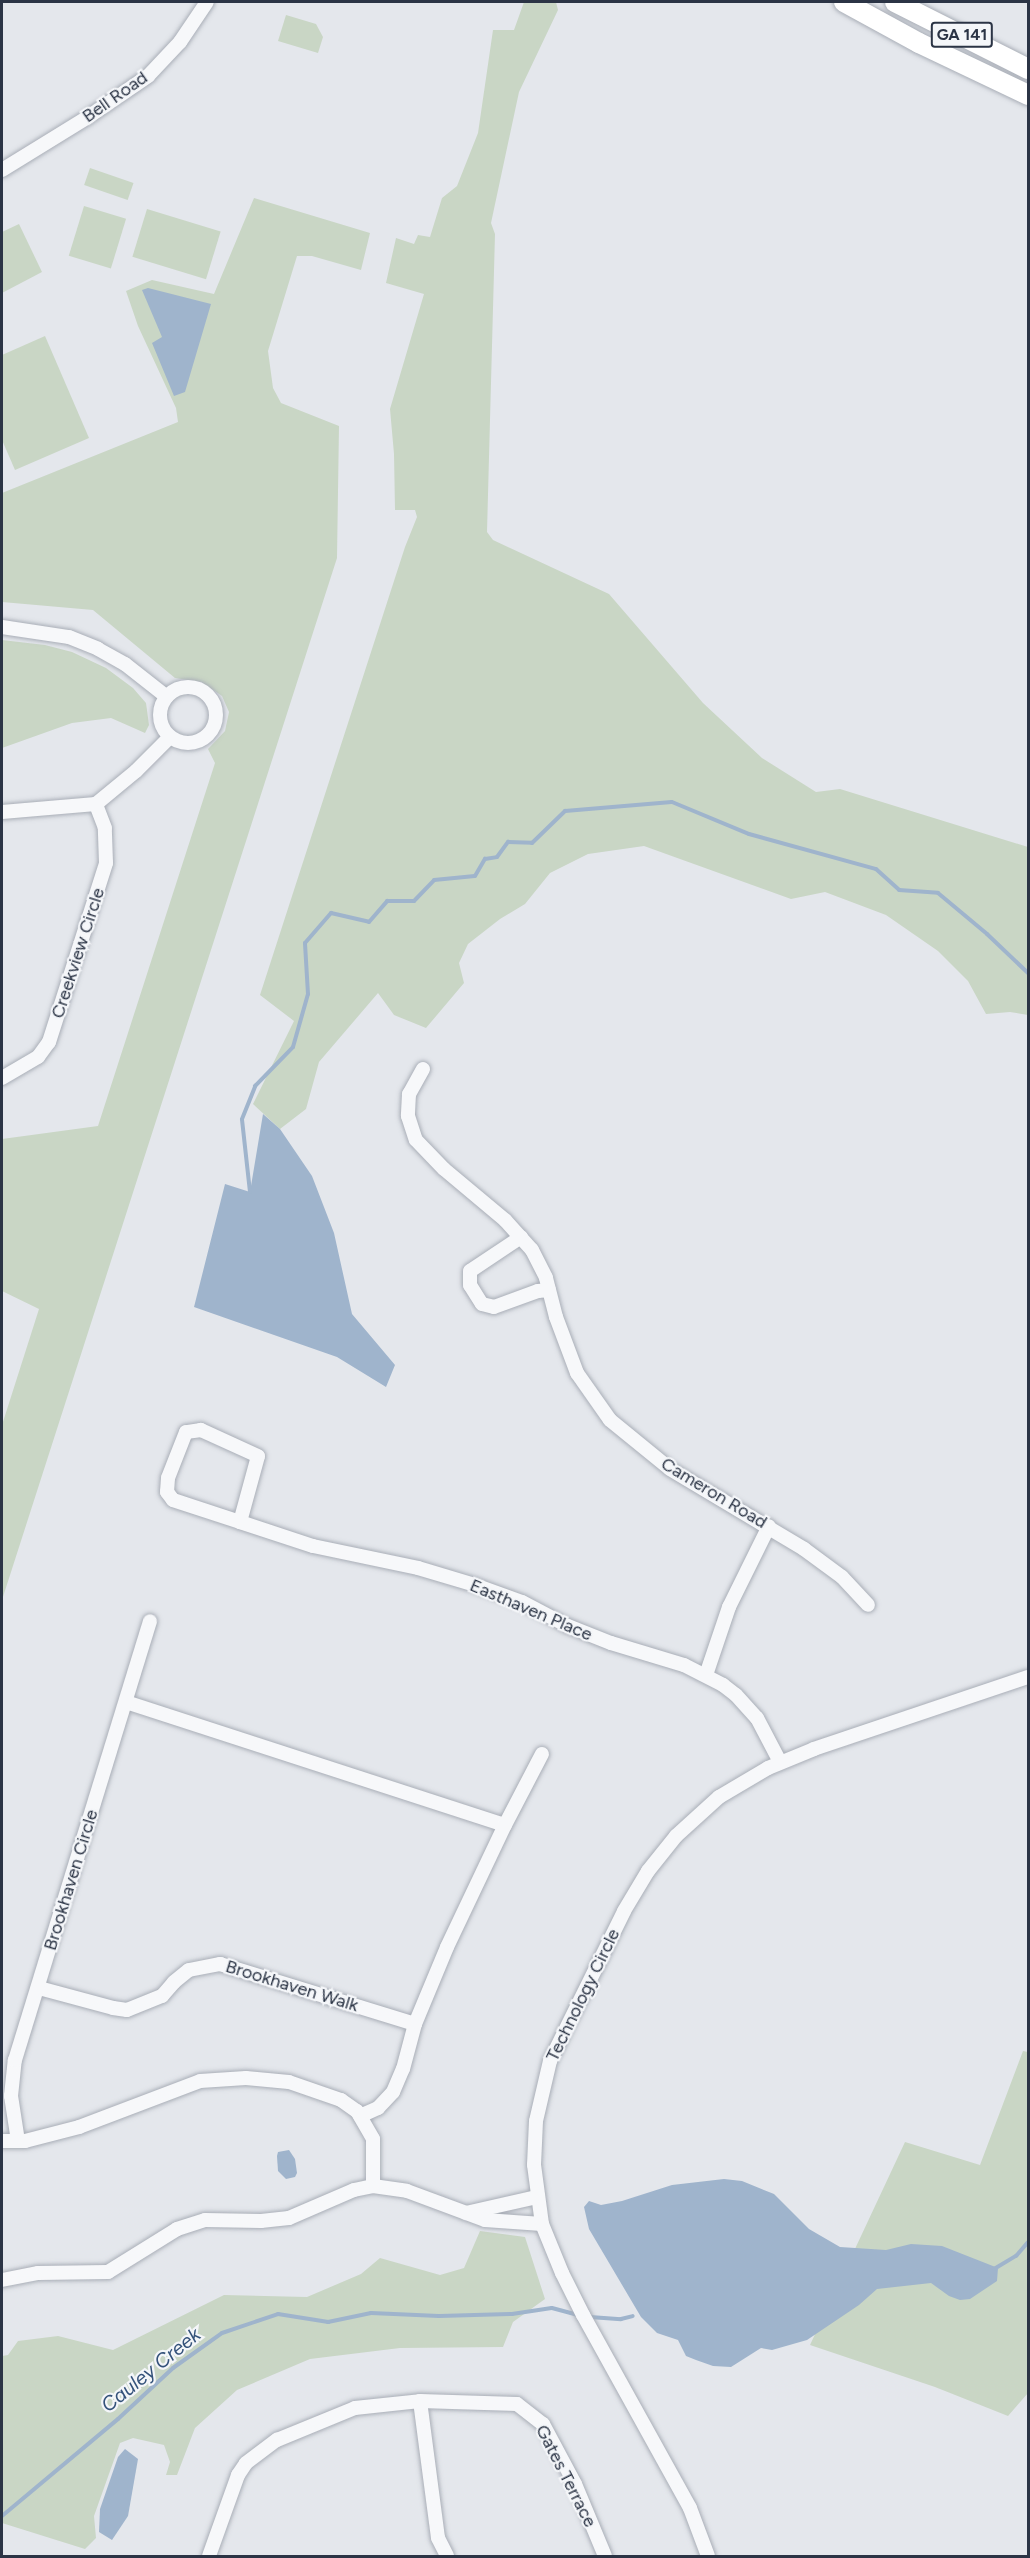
<!DOCTYPE html>
<html>
<head>
<meta charset="utf-8">
<style>
  body { margin:0 }
  #map { position:relative; width:1030px; height:2558px; overflow:hidden; background:#e4e7ec; font-family:Figtree,sans-serif }
  div>[style] { position:absolute }
  [style*='--x'] { left:calc(var(--x)*1px); top:calc(var(--y)*1px); width:calc(var(--w)*1px); rotate:calc(var(--a)*1deg) }
  .green>* { inset:0; background:#c9d6c5; transform-origin:0 0 }
  .water>* { inset:0; background:#9fb4cc }
  .stream>* { height:4px; margin:-2px; padding:0 2px; transform-origin:2px; border-radius:2px; background:#9fb4cc }
  .roads { filter:drop-shadow(0 0 2px #a9aeb7) drop-shadow(0 0 2px #a9aeb7) }
  .minor>* { height:14px; margin:-7px; padding:0 7px; transform-origin:7px; border-radius:7px; background:#f7f8fa }
  .minor>.ring { margin:-7px; padding:0; box-sizing:content-box; background:none; border:14px solid #f7f8fa; border-radius:50% }
  .highway>* { height:20px; margin:-10px; padding:0 10px; transform-origin:10px; border-radius:10px; background:#fff }
  span { translate:-50% -50%; white-space:nowrap; text-align:center; line-height:1.15; -webkit-text-stroke:4.5px #f4f6f9; paint-order:stroke }
  .shield-label span { padding:2px 4px; background:#f4f6f9; border:2px solid; border-radius:4px; -webkit-text-stroke-width:0 }
  .shield-label { font-size:16px; color:#2b3445; font-weight:700 }
  .street-label { font-size:18px; color:#2b3445 }
  .water-label { font-size:20px; color:#34527a; font-style:italic }
  .frame { position:absolute; inset:0; border:3px solid #2b3445; pointer-events:none }
</style>
</head>
<body>
<div id="map">
  <div class="green">
    <div style="clip-path:polygon(524px 2px,556px 2px,558px 10px,519px 92px,491px 223px,495px 234px,487px 532px,493px 540px,609px 594px,703px 703px,762px 758px,816px 792px,840px 789px,1028px 847px,1028px 1015px,1010px 1012px,986px 1014px,968px 981px,938px 951px,886px 915px,825px 892px,791px 899px,644px 846px,588px 854px,550px 873px,525px 904px,500px 919px,468px 944px,459px 963px,464px 983px,426px 1028px,394px 1015px,378px 993px,319px 1062px,306px 1109px,280px 1129px,253px 1104px,294px 1021px,260px 995px,405px 547px,417px 517px,415px 510px,395px 510px,394px 454px,390px 409px,424px 294px,386px 283px,396px 238px,414px 244px,418px 235px,430px 237px,442px 198px,457px 186px,478px 133px,493px 30px,514px 30px)"></div>
    <div style="clip-path:polygon(286px 15px,316px 24px,323px 37px,318px 53px,278px 41px)"></div>
    <div style="left:90px;top:168px;width:46px;height:18px;rotate:19deg"></div>
    <div style="clip-path:polygon(254px 198px,370px 233px,361px 270px,312px 256px,297px 256px,268px 351px,273px 388px,281px 403px,339px 426px,337px 558px,2px 1600px,2px 1425px,39px 1309px,2px 1291px,2px 1139px,98px 1126px,215px 763px,208px 749px,225px 731px,229px 712px,222px 696px,202px 682px,175px 678px,93px 610px,2px 602px,2px 493px,178px 422px,176px 408px,138px 326px,126px 291px,152px 280px,214px 294px)"></div>
    <div style="left:84px;top:206px;width:44px;height:52px;rotate:17deg"></div>
    <div style="left:147px;top:209px;width:77px;height:50px;rotate:17deg"></div>
    <div style="clip-path:polygon(19px 224px,42px 272px,2px 293px,2px 232px)"></div>
    <div style="clip-path:polygon(45px 336px,89px 438px,15px 470px,2px 440px,2px 355px)"></div>
    <div style="clip-path:polygon(2px 640px,45px 645px,72px 652px,106px 668px,133px 688px,146px 703px,149px 725px,145px 733px,111px 718px,72px 723px,2px 748px)"></div>
    <div style="clip-path:polygon(1023px 2051px,1028px 2052px,1028px 2393px,1008px 2416px,935px 2387px,810px 2345px,905px 2142px,980px 2165px)"></div>
    <div style="clip-path:polygon(480px 2231px,525px 2237px,545px 2299px,513px 2322px,503px 2347px,400px 2348px,310px 2359px,237px 2390px,195px 2428px,177px 2475px,166px 2475px,170px 2462px,164px 2445px,133px 2438px,120px 2443px,94px 2516px,96px 2538px,85px 2549px,2px 2523px,2px 2356px,8px 2355px,18px 2341px,58px 2336px,113px 2350px,224px 2295px,307px 2297px,361px 2274px,380px 2258px,440px 2275px,464px 2268px)"></div>
  </div>
  <div class="water">
    <div style="clip-path:polygon(148px 288px,211px 304px,185px 392px,174px 396px,152px 343px,162px 337px,142px 290px)"></div>
    <div style="clip-path:polygon(263px 1114px,280px 1129px,312px 1176px,334px 1233px,352px 1314px,395px 1365px,386px 1387px,337px 1357px,194px 1307px,225px 1184px,250px 1192px)"></div>
    <div style="clip-path:polygon(289px 2150px,295px 2159px,297px 2173px,295px 2177px,286px 2179px,278px 2171px,277px 2156px,278px 2152px)"></div>
    <div style="clip-path:polygon(724px 2179px,742px 2181px,774px 2194px,809px 2229px,840px 2247px,886px 2250px,911px 2244px,942px 2246px,998px 2268px,997px 2281px,970px 2299px,960px 2300px,949px 2296px,931px 2283px,877px 2289px,859px 2305px,807px 2340px,772px 2350px,761px 2348px,731px 2367px,713px 2366px,696px 2360px,686px 2356px,678px 2340px,657px 2333px,641px 2317px,589px 2229px,584px 2207px,589px 2201px,601px 2205px,622px 2201px,672px 2185px)"></div>
    <div style="clip-path:polygon(125px 2449px,138px 2459px,128px 2516px,112px 2540px,99px 2532px,100px 2509px,118px 2457px)"></div>
  </div>
  <div class="stream">
    <div style="--x:250;--y:1192;--w:73;--a:-96.3"></div>
    <div style="--x:242;--y:1119;--w:35;--a:-68"></div>
    <div style="--x:255;--y:1086;--w:54;--a:-45.7"></div>
    <div style="--x:293;--y:1047;--w:55;--a:-74.2"></div>
    <div style="--x:308;--y:994;--w:51;--a:-93.4"></div>
    <div style="--x:305;--y:943;--w:40;--a:-49"></div>
    <div style="--x:331;--y:913;--w:39;--a:13"></div>
    <div style="--x:369;--y:922;--w:28;--a:-49"></div>
    <div style="--x:387;--y:901;--w:27;--a:0"></div>
    <div style="--x:414;--y:901;--w:29;--a:-46"></div>
    <div style="--x:434;--y:880;--w:41;--a:-5.6"></div>
    <div style="--x:475;--y:876;--w:20;--a:-60"></div>
    <div style="--x:485;--y:859;--w:12;--a:-9"></div>
    <div style="--x:497;--y:857;--w:19;--a:-54"></div>
    <div style="--x:508;--y:842;--w:24;--a:2"></div>
    <div style="--x:532;--y:843;--w:46;--a:-44.1"></div>
    <div style="--x:565;--y:811;--w:107;--a:-4.8"></div>
    <div style="--x:672;--y:802;--w:83;--a:22.6"></div>
    <div style="--x:749;--y:834;--w:132;--a:15.4"></div>
    <div style="--x:876;--y:869;--w:31;--a:42"></div>
    <div style="--x:899;--y:890;--w:39;--a:4"></div>
    <div style="--x:938;--y:893;--w:64;--a:39.9"></div>
    <div style="--x:987;--y:934;--w:57;--a:43.6"></div>
    <div style="--x:994;--y:2269;--w:26;--a:-31"></div>
    <div style="--x:1016;--y:2256;--w:18;--a:-49"></div>
    <div style="--x:590;--y:2317;--w:31;--a:4"></div>
    <div style="--x:621;--y:2319;--w:12;--a:-14"></div>
    <div style="--x:2;--y:2516;--w:151;--a:-39.9"></div>
    <div style="--x:118;--y:2419;--w:75;--a:-42.8"></div>
    <div style="--x:173;--y:2368;--w:60;--a:-35.5"></div>
    <div style="--x:222;--y:2333;--w:59;--a:-18.7"></div>
    <div style="--x:278;--y:2314;--w:51;--a:9.1"></div>
    <div style="--x:328;--y:2322;--w:44;--a:-11.8"></div>
    <div style="--x:371;--y:2313;--w:68;--a:2.5"></div>
    <div style="--x:439;--y:2316;--w:73;--a:-1.6"></div>
    <div style="--x:512;--y:2314;--w:40;--a:-8.5"></div>
    <div style="--x:552;--y:2308;--w:28;--a:15"></div>
  </div>
  <div class="roads">
    <div class="minor">
      <div style="--x:2;--y:170;--w:101;--a:-31.6"></div>
      <div style="--x:88;--y:117;--w:73;--a:-34.3"></div>
      <div style="--x:148;--y:76;--w:47;--a:-46.7"></div>
      <div style="--x:180;--y:42;--w:48;--a:-56"></div>
      <div style="--x:2;--y:627;--w:68;--a:8.5"></div>
      <div style="--x:69;--y:637;--w:31;--a:22"></div>
      <div style="--x:98;--y:649;--w:31;--a:29"></div>
      <div style="--x:125;--y:664;--w:53;--a:38.2"></div>
      <div class="ring" style="left:160px;top:687px;width:42px;height:42px"></div>
      <div style="--x:96;--y:804;--w:52;--a:-39.5"></div>
      <div style="--x:136;--y:771;--w:48;--a:-45"></div>
      <div style="--x:2;--y:812;--w:94;--a:-4.9"></div>
      <div style="--x:423;--y:1069;--w:29;--a:119"></div>
      <div style="--x:409;--y:1094;--w:22;--a:93"></div>
      <div style="--x:408;--y:1116;--w:25;--a:72"></div>
      <div style="--x:416;--y:1140;--w:40;--a:46"></div>
      <div style="--x:444;--y:1169;--w:80;--a:39.9"></div>
      <div style="--x:505;--y:1220;--w:40;--a:48"></div>
      <div style="--x:532;--y:1250;--w:31;--a:63"></div>
      <div style="--x:546;--y:1278;--w:40;--a:75.6"></div>
      <div style="--x:556;--y:1317;--w:60;--a:69.4"></div>
      <div style="--x:577;--y:1373;--w:57;--a:54.9"></div>
      <div style="--x:610;--y:1420;--w:77;--a:39.2"></div>
      <div style="--x:670;--y:1469;--w:156;--a:30.8"></div>
      <div style="--x:804;--y:1549;--w:47;--a:36.4"></div>
      <div style="--x:842;--y:1577;--w:38;--a:47"></div>
      <div style="--x:2;--y:1078;--w:42;--a:-30.3"></div>
      <div style="--x:38;--y:1057;--w:19;--a:-54"></div>
      <div style="--x:49;--y:1042;--w:188;--a:-72.3"></div>
      <div style="--x:106;--y:863;--w:35;--a:-92"></div>
      <div style="--x:105;--y:828;--w:26;--a:-111"></div>
      <div style="--x:521;--y:1237;--w:61;--a:146.3"></div>
      <div style="--x:470;--y:1271;--w:14;--a:90"></div>
      <div style="--x:470;--y:1285;--w:22;--a:58"></div>
      <div style="--x:482;--y:1304;--w:12;--a:14"></div>
      <div style="--x:494;--y:1307;--w:47;--a:-20"></div>
      <div style="--x:538;--y:1291;--w:11;--a:-5"></div>
      <div style="--x:240;--y:1522;--w:68;--a:-74.7"></div>
      <div style="--x:258;--y:1456;--w:63;--a:-155.5"></div>
      <div style="--x:201;--y:1430;--w:15;--a:172"></div>
      <div style="--x:186;--y:1432;--w:49;--a:111.4"></div>
      <div style="--x:168;--y:1478;--w:14;--a:94"></div>
      <div style="--x:167;--y:1492;--w:10;--a:53"></div>
      <div style="--x:173;--y:1500;--w:71;--a:18.2"></div>
      <div style="--x:240;--y:1522;--w:77;--a:18.2"></div>
      <div style="--x:313;--y:1546;--w:107;--a:11.8"></div>
      <div style="--x:418;--y:1568;--w:59;--a:16.6"></div>
      <div style="--x:475;--y:1585;--w:50;--a:19.9"></div>
      <div style="--x:522;--y:1602;--w:52;--a:27.6"></div>
      <div style="--x:568;--y:1626;--w:46;--a:21.6"></div>
      <div style="--x:611;--y:1643;--w:76;--a:16.8"></div>
      <div style="--x:684;--y:1665;--w:44;--a:27.1"></div>
      <div style="--x:723;--y:1685;--w:16;--a:38"></div>
      <div style="--x:736;--y:1695;--w:31;--a:48"></div>
      <div style="--x:757;--y:1718;--w:50;--a:62.4"></div>
      <div style="--x:706;--y:1675;--w:72;--a:-71.3"></div>
      <div style="--x:729;--y:1607;--w:90;--a:-63.7"></div>
      <div style="--x:126;--y:1702;--w:398;--a:18"></div>
      <div style="--x:39;--y:1988;--w:77;--a:15.1"></div>
      <div style="--x:113;--y:2008;--w:14;--a:8"></div>
      <div style="--x:127;--y:2010;--w:38;--a:-22"></div>
      <div style="--x:162;--y:1996;--w:18;--a:-49"></div>
      <div style="--x:174;--y:1982;--w:19;--a:-39"></div>
      <div style="--x:189;--y:1970;--w:32;--a:-11"></div>
      <div style="--x:220;--y:1964;--w:204;--a:17.1"></div>
      <div style="--x:360;--y:2116;--w:20;--a:-24"></div>
      <div style="--x:378;--y:2108;--w:22;--a:-47"></div>
      <div style="--x:393;--y:2092;--w:25;--a:-67"></div>
      <div style="--x:403;--y:2069;--w:47;--a:-75.1"></div>
      <div style="--x:415;--y:2024;--w:83;--a:-67.4"></div>
      <div style="--x:447;--y:1947;--w:135;--a:-64.6"></div>
      <div style="--x:505;--y:1825;--w:80;--a:-62.5"></div>
      <div style="--x:2;--y:2141;--w:23;--a:0"></div>
      <div style="--x:25;--y:2141;--w:56;--a:-14.5"></div>
      <div style="--x:79;--y:2127;--w:129;--a:-20.8"></div>
      <div style="--x:200;--y:2081;--w:46;--a:-3.7"></div>
      <div style="--x:246;--y:2078;--w:43;--a:5.3"></div>
      <div style="--x:289;--y:2082;--w:55;--a:19.1"></div>
      <div style="--x:341;--y:2100;--w:19;--a:35"></div>
      <div style="--x:357;--y:2111;--w:32;--a:60"></div>
      <div style="--x:373;--y:2139;--w:47;--a:90"></div>
      <div style="--x:18;--y:2141;--w:46;--a:-98.8"></div>
      <div style="--x:11;--y:2096;--w:36;--a:-84"></div>
      <div style="--x:15;--y:2060;--w:459;--a:-72.9"></div>
      <div style="--x:466;--y:2213;--w:73;--a:-12.7"></div>
      <div style="--x:2;--y:2280;--w:37;--a:-11"></div>
      <div style="--x:38;--y:2273;--w:70;--a:-0.8"></div>
      <div style="--x:108;--y:2272;--w:81;--a:-31.9"></div>
      <div style="--x:177;--y:2229;--w:29;--a:-18"></div>
      <div style="--x:205;--y:2220;--w:56;--a:1"></div>
      <div style="--x:261;--y:2221;--w:28;--a:-6"></div>
      <div style="--x:289;--y:2218;--w:71;--a:-23.3"></div>
      <div style="--x:354;--y:2190;--w:19;--a:-12"></div>
      <div style="--x:373;--y:2186;--w:34;--a:8"></div>
      <div style="--x:407;--y:2191;--w:83;--a:20.4"></div>
      <div style="--x:485;--y:2220;--w:57;--a:4"></div>
      <div style="--x:420;--y:2401;--w:138;--a:82.5"></div>
      <div style="--x:438;--y:2538;--w:20;--a:63"></div>
      <div style="--x:209;--y:2556;--w:86;--a:-70.3"></div>
      <div style="--x:238;--y:2475;--w:14;--a:-56"></div>
      <div style="--x:246;--y:2463;--w:39;--a:-37"></div>
      <div style="--x:277;--y:2440;--w:84;--a:-22.3"></div>
      <div style="--x:355;--y:2408;--w:65;--a:-6.1"></div>
      <div style="--x:420;--y:2401;--w:97;--a:1.8"></div>
      <div style="--x:517;--y:2404;--w:33;--a:38"></div>
      <div style="--x:543;--y:2424;--w:68;--a:61.9"></div>
      <div style="--x:575;--y:2484;--w:78;--a:67.4"></div>
      <div style="--x:708;--y:2556;--w:51;--a:-110.6"></div>
      <div style="--x:690;--y:2508;--w:221;--a:-119"></div>
      <div style="--x:583;--y:2315;--w:47;--a:-116.6"></div>
      <div style="--x:562;--y:2273;--w:53;--a:-112.2"></div>
      <div style="--x:542;--y:2224;--w:60;--a:-97.7"></div>
      <div style="--x:534;--y:2165;--w:44;--a:-87.4"></div>
      <div style="--x:536;--y:2121;--w:62;--a:-76.9"></div>
      <div style="--x:550;--y:2061;--w:167;--a:-63.7"></div>
      <div style="--x:624;--y:1911;--w:47;--a:-59"></div>
      <div style="--x:648;--y:1871;--w:45;--a:-51.3"></div>
      <div style="--x:676;--y:1836;--w:58;--a:-42.2"></div>
      <div style="--x:719;--y:1797;--w:57;--a:-30.6"></div>
      <div style="--x:768;--y:1768;--w:50;--a:-22.4"></div>
      <div style="--x:814;--y:1749;--w:226;--a:-18.6"></div>
    </div>
    <div class="highway">
      <div style="--x:844;--y:2;--w:85;--a:28.7"></div>
      <div style="--x:919;--y:43;--w:121;--a:25.5"></div>
      <div style="--x:895;--y:2;--w:149;--a:26.7"></div>
    </div>
  </div>
  <div class="shield-label">
    <span style="left:962px;top:35px">GA 141</span>
  </div>
  <div class="street-label">
    <span style="left:115px;top:97px;rotate:-35deg">Bell Road</span>
    <span style="left:78px;top:953px;rotate:-72deg">Creekview Circle</span>
    <span style="left:714px;top:1493px;rotate:31deg">Cameron Road</span>
    <span style="left:531px;top:1610px;rotate:23deg">Easthaven Place</span>
    <span style="left:71px;top:1880px;rotate:-73deg">Brookhaven Circle</span>
    <span style="left:292px;top:1986px;rotate:17deg">Brookhaven Walk</span>
    <span style="left:583px;top:1995px;rotate:-64deg">Technology Circle</span>
    <span style="left:566px;top:2476px;rotate:63deg">Gates Terrace</span>
  </div>
  <div class="water-label">
    <span style="left:151px;top:2370px;rotate:-39deg">Cauley Creek</span>
  </div>
  <div class="frame"></div>
</div>
</body>
</html>
